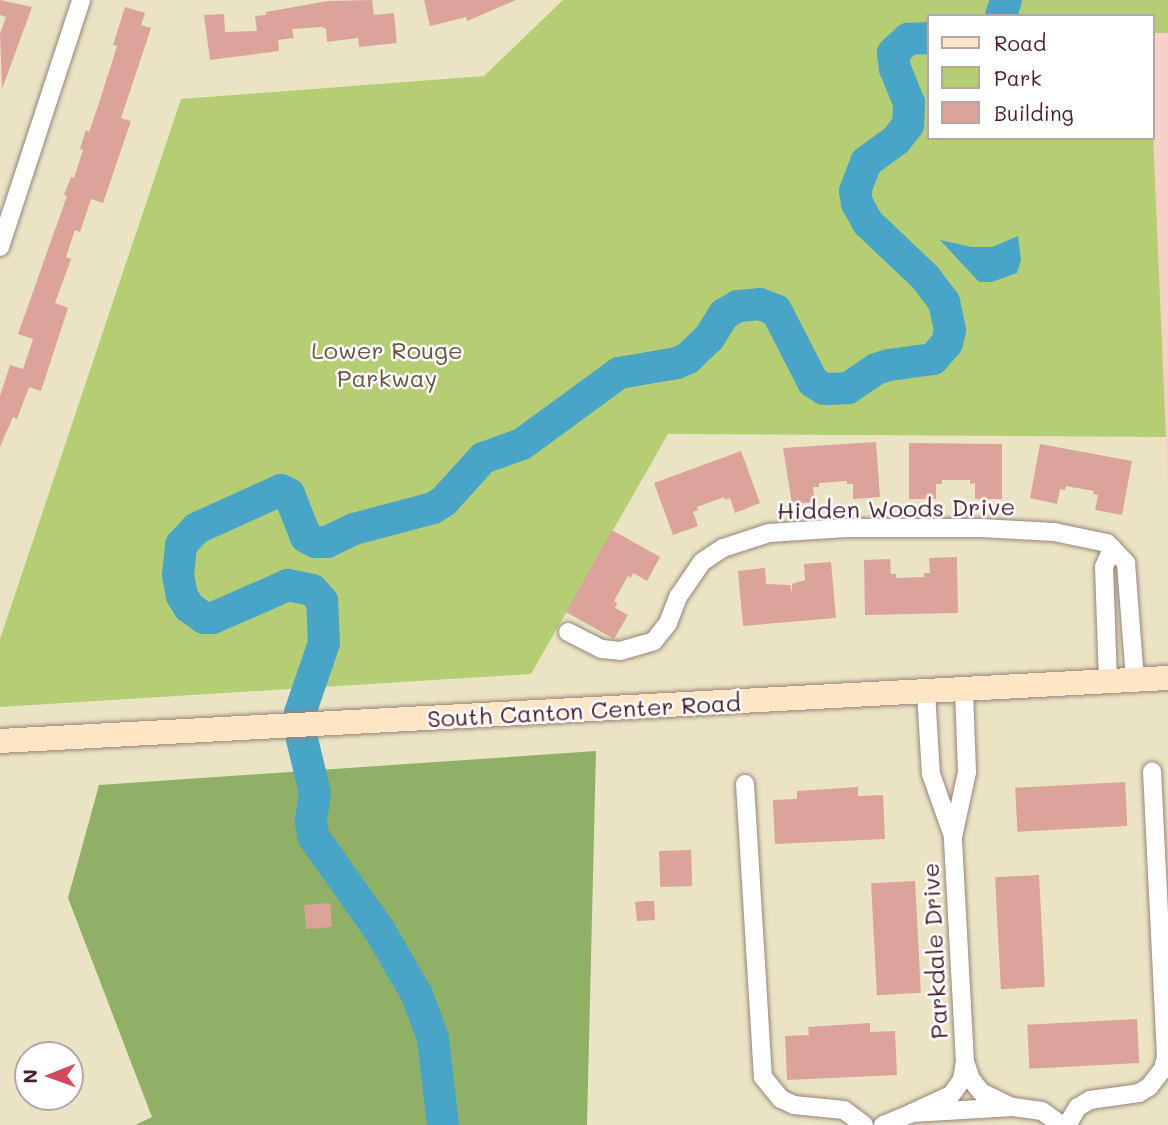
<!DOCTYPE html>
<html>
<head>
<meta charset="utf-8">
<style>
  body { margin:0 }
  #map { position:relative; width:1168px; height:1125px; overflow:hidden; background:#eae4c5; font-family:Mali,sans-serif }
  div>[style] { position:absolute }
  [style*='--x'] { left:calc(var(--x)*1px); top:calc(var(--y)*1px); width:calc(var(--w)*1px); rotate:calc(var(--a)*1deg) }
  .built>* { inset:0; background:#f7d1c8 }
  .green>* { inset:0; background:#b5ce73 }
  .forest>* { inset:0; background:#90b165 }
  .water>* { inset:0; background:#48a5c7 }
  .river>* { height:32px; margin:-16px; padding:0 16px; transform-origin:16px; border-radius:16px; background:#48a5c7 }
  .building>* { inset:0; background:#dca39a; transform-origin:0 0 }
  .roads { filter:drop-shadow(0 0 2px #9a8278) drop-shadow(0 0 2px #9a8278) }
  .minor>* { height:18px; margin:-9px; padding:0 9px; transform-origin:9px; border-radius:9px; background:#fff }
  .secondary>* { height:24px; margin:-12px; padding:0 12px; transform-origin:12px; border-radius:12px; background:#fde5c5 }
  span { translate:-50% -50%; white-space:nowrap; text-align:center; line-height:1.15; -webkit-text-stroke:5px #fff; paint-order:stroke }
  .park-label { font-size:24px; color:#6a5441 }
  .street-label { font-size:24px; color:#4a1f2b }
  .legend { position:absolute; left:927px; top:14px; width:228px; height:126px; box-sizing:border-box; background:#fff; border:2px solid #b7a5aa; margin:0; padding:9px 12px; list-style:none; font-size:21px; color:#4a1f2b }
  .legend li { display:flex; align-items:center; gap:14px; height:35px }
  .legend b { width:35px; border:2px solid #b7a5aa }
  .north { position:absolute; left:14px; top:1041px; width:70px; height:70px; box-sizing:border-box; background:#fff; border:2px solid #b7a5aa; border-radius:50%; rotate:269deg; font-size:19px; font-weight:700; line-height:28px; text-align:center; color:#4a1f2b }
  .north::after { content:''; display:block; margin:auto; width:24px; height:32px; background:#d1495b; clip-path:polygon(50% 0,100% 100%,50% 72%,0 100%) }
</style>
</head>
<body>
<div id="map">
  <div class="built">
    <div style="clip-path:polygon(1168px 33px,1168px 484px,1152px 110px,1152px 34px)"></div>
  </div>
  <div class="green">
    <div style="clip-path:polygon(563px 0,1168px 0,1168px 33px,1152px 33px,1152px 16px,928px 16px,928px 138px,1152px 138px,1152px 110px,1166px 437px,668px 434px,531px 674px,0 707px,0 639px,181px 99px,484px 76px)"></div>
  </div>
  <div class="forest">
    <div style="clip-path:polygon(596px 751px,587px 1125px,135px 1125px,152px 1117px,68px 898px,99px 785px)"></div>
  </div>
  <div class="water">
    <div style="clip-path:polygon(1018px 236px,1021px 260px,1017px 273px,992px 282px,979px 282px,940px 240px,972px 247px,992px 247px)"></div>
  </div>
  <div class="river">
    <div style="--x:1001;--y:16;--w:17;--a:-73"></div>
    <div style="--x:443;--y:1125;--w:88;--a:-96.6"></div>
    <div style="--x:433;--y:1038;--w:46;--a:-110.4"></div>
    <div style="--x:417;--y:995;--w:74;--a:-120"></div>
    <div style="--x:380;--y:931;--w:116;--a:-125.2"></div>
    <div style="--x:313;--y:836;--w:15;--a:-98"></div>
    <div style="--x:311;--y:821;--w:28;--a:-82"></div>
    <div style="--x:315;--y:793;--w:68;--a:-103.6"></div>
    <div style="--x:299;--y:727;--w:14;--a:-86"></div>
    <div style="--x:300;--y:713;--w:74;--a:-71.1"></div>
    <div style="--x:324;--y:643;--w:42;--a:-92.7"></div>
    <div style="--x:322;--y:601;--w:15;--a:-132"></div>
    <div style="--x:312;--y:590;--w:25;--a:-168"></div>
    <div style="--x:288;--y:585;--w:82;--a:156.3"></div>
    <div style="--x:213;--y:618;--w:9;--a:180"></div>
    <div style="--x:204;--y:618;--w:19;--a:-144"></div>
    <div style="--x:189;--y:607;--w:13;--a:-122"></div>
    <div style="--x:182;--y:596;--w:21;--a:-101"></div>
    <div style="--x:178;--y:575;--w:30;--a:-84"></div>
    <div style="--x:181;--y:545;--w:23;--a:-47"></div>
    <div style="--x:197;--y:528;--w:92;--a:-24.3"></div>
    <div style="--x:281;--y:490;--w:9;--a:27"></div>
    <div style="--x:289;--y:494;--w:46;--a:68.4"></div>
    <div style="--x:306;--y:537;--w:10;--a:29"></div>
    <div style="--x:315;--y:542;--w:12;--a:0"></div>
    <div style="--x:327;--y:542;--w:30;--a:-26"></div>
    <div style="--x:354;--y:529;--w:82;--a:-14.9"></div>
    <div style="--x:433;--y:508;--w:13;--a:-32"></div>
    <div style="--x:444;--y:501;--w:58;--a:-47.8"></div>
    <div style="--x:483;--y:458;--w:41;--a:-19.7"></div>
    <div style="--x:522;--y:444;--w:120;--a:-36.2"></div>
    <div style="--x:619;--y:373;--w:59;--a:-9.8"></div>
    <div style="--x:677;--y:363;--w:12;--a:-24"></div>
    <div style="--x:688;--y:358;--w:29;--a:-44"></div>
    <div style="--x:709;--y:338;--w:28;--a:-58"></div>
    <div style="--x:724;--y:314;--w:16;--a:-30"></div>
    <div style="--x:738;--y:306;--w:22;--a:-5"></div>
    <div style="--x:760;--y:304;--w:17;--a:21"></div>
    <div style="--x:776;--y:310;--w:81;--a:62.8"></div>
    <div style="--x:813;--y:382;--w:13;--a:32"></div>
    <div style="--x:824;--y:389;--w:24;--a:-2"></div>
    <div style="--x:848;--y:388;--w:34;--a:-34"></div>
    <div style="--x:876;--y:369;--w:14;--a:-17"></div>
    <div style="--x:889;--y:365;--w:44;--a:-7.8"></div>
    <div style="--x:933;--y:359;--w:21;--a:-49"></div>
    <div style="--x:947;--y:343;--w:13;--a:-77"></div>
    <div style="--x:950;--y:330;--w:29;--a:-102"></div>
    <div style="--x:944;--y:302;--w:30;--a:-127"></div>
    <div style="--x:926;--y:278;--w:80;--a:-136.5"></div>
    <div style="--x:868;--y:223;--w:23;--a:-119"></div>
    <div style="--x:857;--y:203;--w:12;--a:-99"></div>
    <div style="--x:855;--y:191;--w:31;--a:-69"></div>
    <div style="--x:866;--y:162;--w:37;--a:-36"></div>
    <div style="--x:896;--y:140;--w:19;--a:-51"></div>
    <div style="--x:908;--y:125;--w:22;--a:-87"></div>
    <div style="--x:909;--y:103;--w:37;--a:-112"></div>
    <div style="--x:895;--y:69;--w:16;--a:-97"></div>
    <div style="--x:893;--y:53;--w:21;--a:-43"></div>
    <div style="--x:908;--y:39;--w:20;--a:-3"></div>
  </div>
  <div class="building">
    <div style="clip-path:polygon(0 0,32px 7px,2px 89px,0 34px,6px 17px,0 15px)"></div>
    <div style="clip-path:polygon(372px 0,374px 15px,394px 13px,397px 43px,359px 47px,358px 38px,327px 42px,326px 29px,322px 27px,292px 29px,294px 38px,278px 40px,279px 51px,210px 60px,204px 15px,224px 14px,225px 32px,257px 31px,255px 16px,266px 15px,266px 12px,328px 1px)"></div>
    <div style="clip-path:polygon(424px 0,516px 0,467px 21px,466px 17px,430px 26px)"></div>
    <div style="clip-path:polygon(125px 7px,145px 13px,141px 25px,151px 28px,121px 118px,131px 121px,103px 203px,91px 199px,80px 232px,75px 230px,66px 257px,71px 259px,55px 303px,68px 308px,41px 391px,29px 387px,17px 419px,13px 417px,0 447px,0 396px,10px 365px,23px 369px,33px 339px,18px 334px,67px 196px,64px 195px,71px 177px,74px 178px,83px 150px,80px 149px,86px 130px,89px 132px,100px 100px,117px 46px,113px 45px)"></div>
    <div style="clip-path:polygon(876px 442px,880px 497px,853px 499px,853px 484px,847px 484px,847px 481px,819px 483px,819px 487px,813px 487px,815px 502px,792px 504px,783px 448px)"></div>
    <div style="clip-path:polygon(909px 443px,1002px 444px,1002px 499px,975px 499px,975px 483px,970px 484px,970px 480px,942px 480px,942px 484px,936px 484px,936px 499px,909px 499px)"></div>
    <div style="clip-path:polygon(1040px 444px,1132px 461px,1122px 515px,1095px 510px,1098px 495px,1093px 494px,1094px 491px,1066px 486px,1065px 490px,1060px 489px,1057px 504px,1030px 498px)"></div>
    <div style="clip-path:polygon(741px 451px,760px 503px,735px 513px,730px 498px,725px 500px,724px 497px,697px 507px,698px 510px,693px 512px,698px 526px,673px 535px,654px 483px)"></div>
    <div style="clip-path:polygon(612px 530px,660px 557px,647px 581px,633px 573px,631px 578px,628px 576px,614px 601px,617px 603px,615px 608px,628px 615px,614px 639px,566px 612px)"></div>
    <div style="clip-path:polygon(957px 557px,958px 613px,865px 615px,864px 560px,890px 559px,891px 574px,896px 574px,896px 578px,924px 577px,924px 573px,930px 573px,929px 558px)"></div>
    <div style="clip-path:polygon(831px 562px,836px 618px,743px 626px,738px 571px,765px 568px,766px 584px,790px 585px,792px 593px,792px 584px,805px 580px,804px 564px)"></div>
    <div style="left:1125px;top:782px;width:44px;height:110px;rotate:87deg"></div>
    <div style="clip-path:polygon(858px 787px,858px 796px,883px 795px,885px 839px,775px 844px,773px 800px,797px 799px,797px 791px)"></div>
    <div style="left:691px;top:850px;width:36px;height:32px;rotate:88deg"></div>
    <div style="left:1039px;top:875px;width:112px;height:44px;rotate:87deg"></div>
    <div style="left:915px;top:881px;width:112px;height:44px;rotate:87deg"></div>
    <div style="clip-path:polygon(646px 901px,654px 901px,655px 920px,637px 921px,635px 902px)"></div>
    <div style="left:330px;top:903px;width:24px;height:26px;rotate:85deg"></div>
    <div style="left:1137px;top:1019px;width:44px;height:110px;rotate:87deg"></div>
    <div style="clip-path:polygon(870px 1023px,870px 1032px,895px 1031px,897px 1075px,787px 1080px,785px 1036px,809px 1035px,808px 1027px)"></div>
  </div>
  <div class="roads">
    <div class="minor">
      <div style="--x:0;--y:247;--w:260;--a:-71.8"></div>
      <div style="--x:568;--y:632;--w:38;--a:27"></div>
      <div style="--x:602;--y:649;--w:18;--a:6"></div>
      <div style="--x:620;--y:651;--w:35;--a:-16"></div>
      <div style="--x:654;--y:641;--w:23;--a:-52"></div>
      <div style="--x:668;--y:623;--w:28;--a:-69"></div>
      <div style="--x:678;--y:597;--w:42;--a:-55.6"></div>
      <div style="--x:702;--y:562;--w:25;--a:-34"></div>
      <div style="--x:723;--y:548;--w:48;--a:-18.1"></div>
      <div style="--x:769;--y:533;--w:78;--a:-3.7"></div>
      <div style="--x:847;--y:528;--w:134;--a:0"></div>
      <div style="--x:981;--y:528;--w:73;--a:3.1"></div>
      <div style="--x:1054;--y:532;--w:54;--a:11.7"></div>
      <div style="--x:1107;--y:543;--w:28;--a:46"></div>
      <div style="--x:1126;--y:563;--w:116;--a:85.6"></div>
      <div style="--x:1108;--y:681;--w:114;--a:-92"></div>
      <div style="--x:1104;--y:567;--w:21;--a:-67"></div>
      <div style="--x:926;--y:693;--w:81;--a:86.5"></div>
      <div style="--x:931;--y:774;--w:66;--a:70.5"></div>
      <div style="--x:745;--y:784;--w:294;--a:86.5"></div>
      <div style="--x:763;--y:1077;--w:28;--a:51"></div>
      <div style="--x:781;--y:1099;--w:14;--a:25"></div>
      <div style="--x:794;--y:1105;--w:50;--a:5.7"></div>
      <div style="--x:844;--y:1110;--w:25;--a:37"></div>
      <div style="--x:965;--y:1062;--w:18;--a:71"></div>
      <div style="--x:971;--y:1079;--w:16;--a:52"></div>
      <div style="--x:981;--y:1092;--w:32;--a:26"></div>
      <div style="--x:912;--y:1113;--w:43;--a:-24.8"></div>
      <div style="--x:951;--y:1095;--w:19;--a:-54"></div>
      <div style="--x:962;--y:1080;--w:18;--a:-81"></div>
      <div style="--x:965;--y:1062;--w:225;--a:-93.1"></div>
      <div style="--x:953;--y:837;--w:66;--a:-77.8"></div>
      <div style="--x:967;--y:772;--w:80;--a:-92.1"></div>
      <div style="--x:883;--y:1125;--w:31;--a:-22"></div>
      <div style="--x:912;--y:1113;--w:101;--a:-3.4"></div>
      <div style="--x:1013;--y:1107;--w:29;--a:8"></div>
      <div style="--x:1042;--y:1111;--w:24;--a:36"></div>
      <div style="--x:1067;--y:1125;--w:21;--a:-59"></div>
      <div style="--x:1078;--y:1107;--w:14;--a:-30"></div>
      <div style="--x:1090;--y:1100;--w:49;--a:-8.1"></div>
      <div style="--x:1139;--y:1093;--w:12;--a:-31"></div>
      <div style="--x:1149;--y:1087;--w:23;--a:-52"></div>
      <div style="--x:1163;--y:1069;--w:12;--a:-76"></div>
      <div style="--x:1166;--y:1057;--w:286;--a:-92.8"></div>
    </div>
    <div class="secondary">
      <div style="--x:0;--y:741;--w:1170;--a:-3.09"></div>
    </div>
  </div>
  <div class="park-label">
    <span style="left:387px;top:364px">Lower Rouge<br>Parkway</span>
  </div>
  <div class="street-label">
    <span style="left:896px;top:508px;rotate:-1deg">Hidden Woods Drive</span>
    <span style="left:584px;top:710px;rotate:-3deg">South Canton Center Road</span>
    <span style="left:934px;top:951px;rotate:-93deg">Parkdale Drive</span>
  </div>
  <ul class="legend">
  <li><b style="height:9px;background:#fde5c5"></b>Road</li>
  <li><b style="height:19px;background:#b5ce73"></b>Park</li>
  <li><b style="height:19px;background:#dca39a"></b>Building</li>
  </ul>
  <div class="north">N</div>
</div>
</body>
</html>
